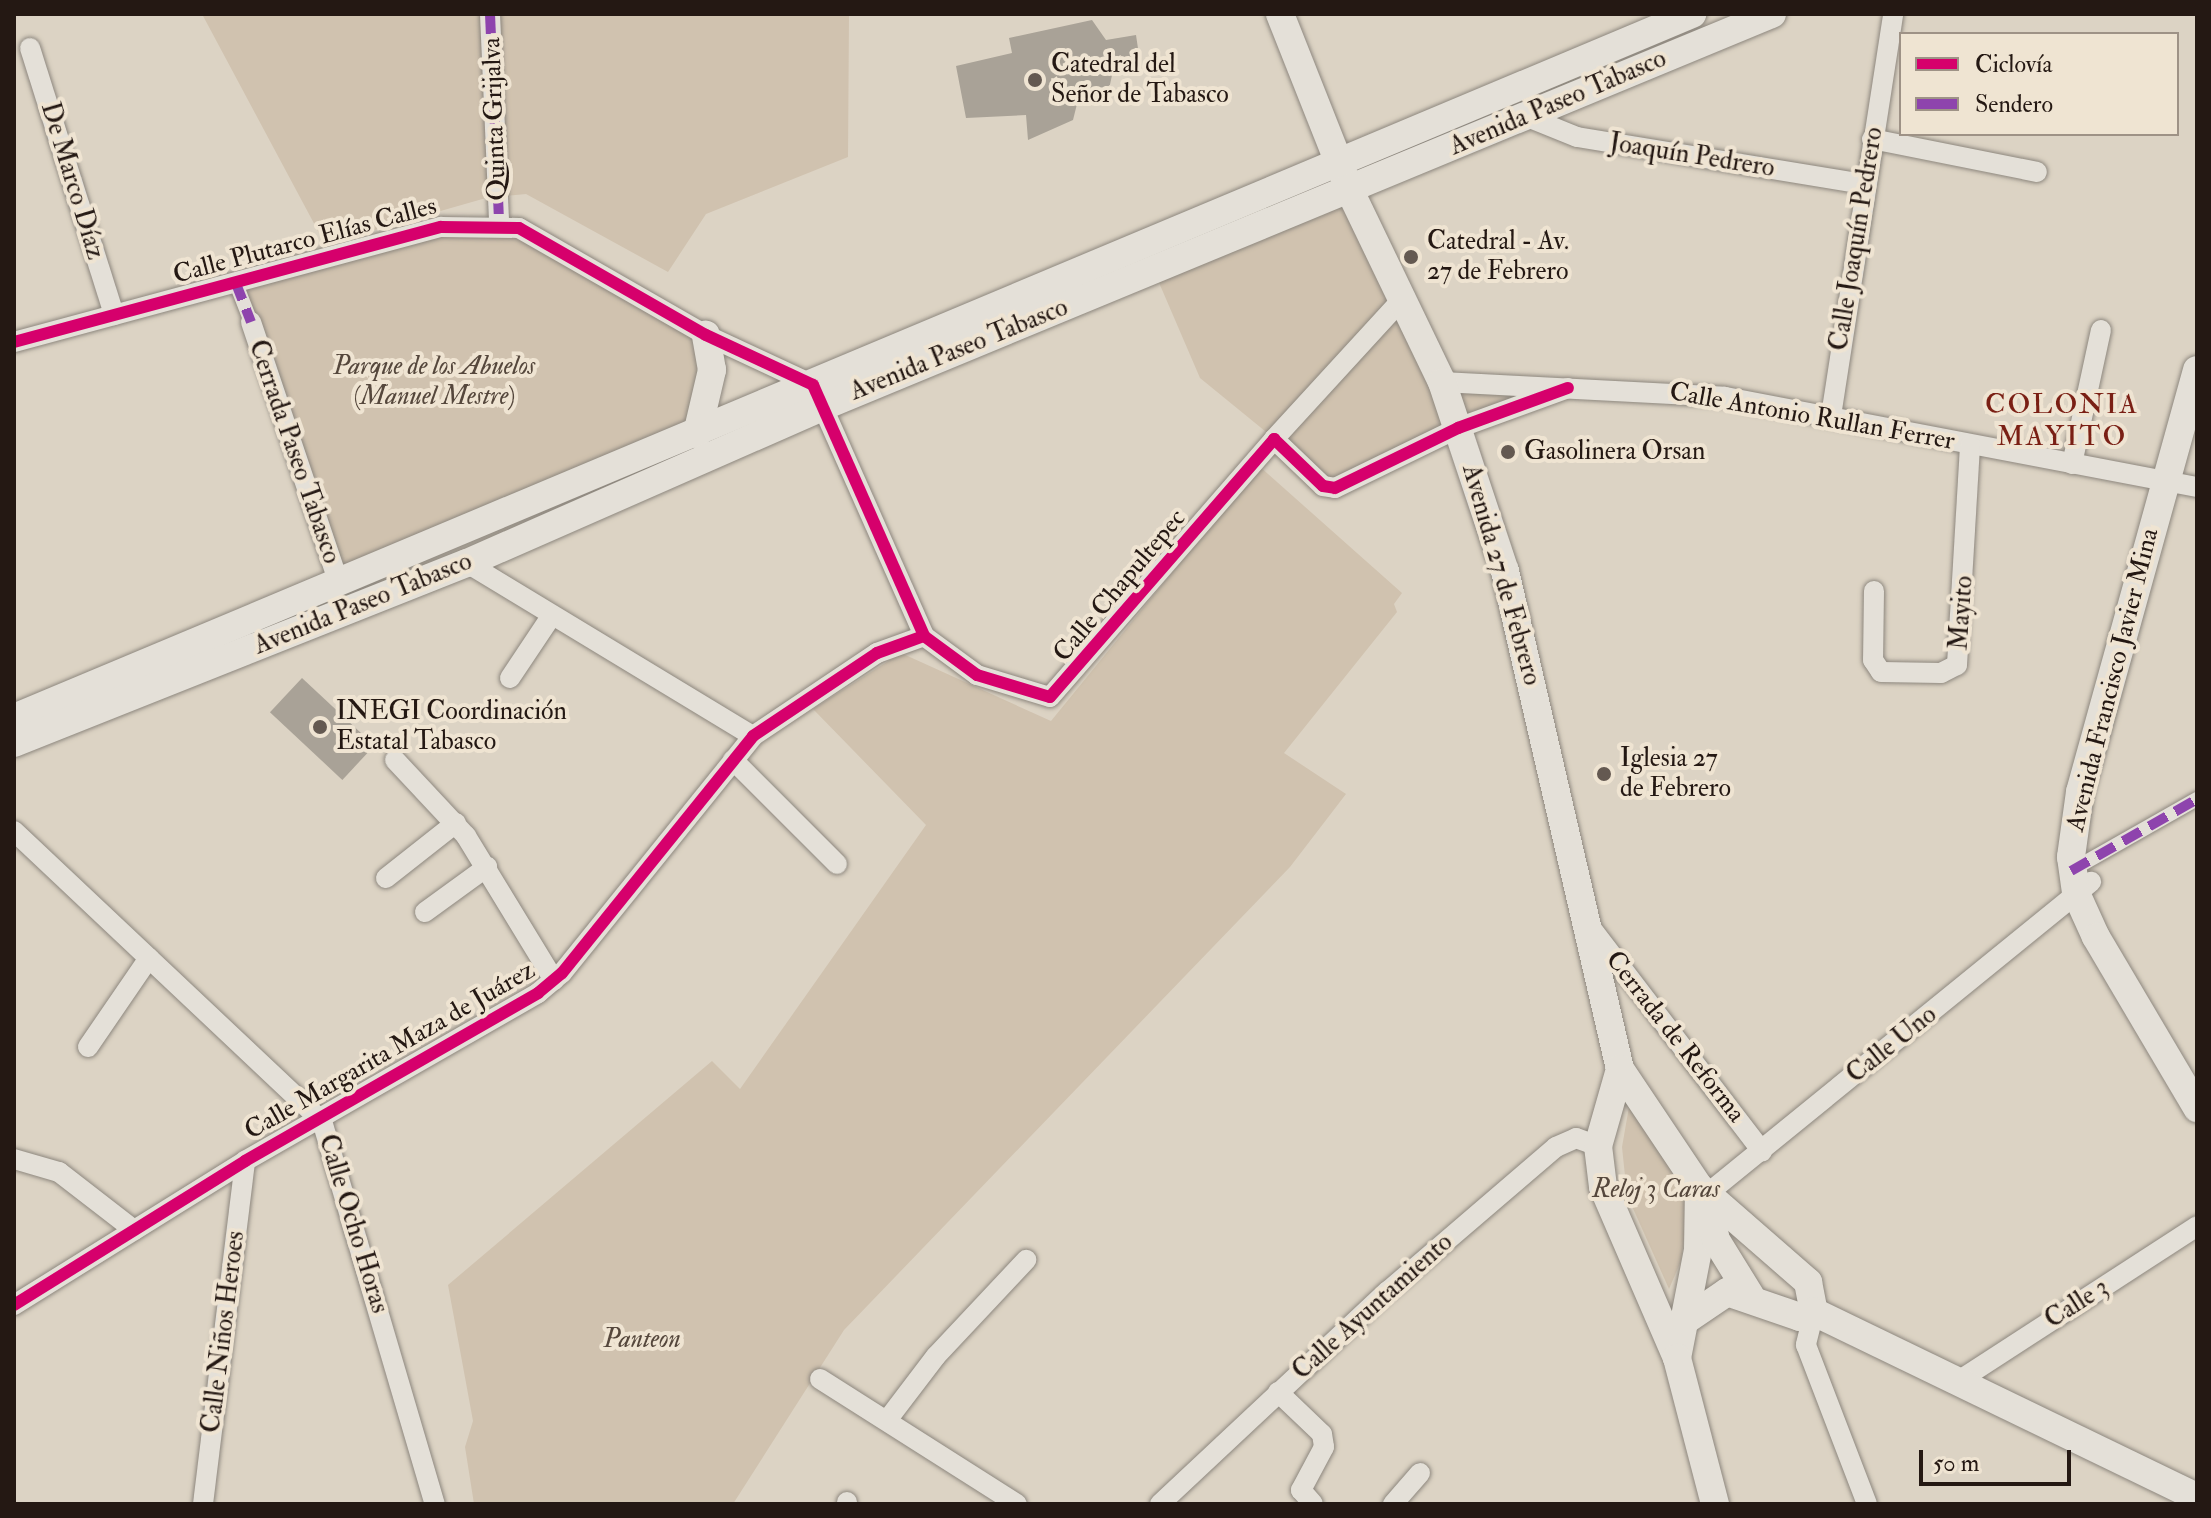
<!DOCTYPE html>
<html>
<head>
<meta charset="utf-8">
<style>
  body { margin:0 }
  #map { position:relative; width:2211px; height:1518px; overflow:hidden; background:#dcd3c4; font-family:"IM FELL Double Pica",serif }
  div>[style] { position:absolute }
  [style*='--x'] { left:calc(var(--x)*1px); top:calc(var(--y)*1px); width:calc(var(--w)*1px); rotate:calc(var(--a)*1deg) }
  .green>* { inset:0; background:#d0c2af }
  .building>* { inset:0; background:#a9a297; transform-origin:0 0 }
  .roads { filter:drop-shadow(0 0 2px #8d877e) drop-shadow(0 0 2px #8d877e) }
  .pedestrian>* { height:14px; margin:-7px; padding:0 7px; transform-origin:7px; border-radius:7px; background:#e4e0d8 }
  .minor>* { height:20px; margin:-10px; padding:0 10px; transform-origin:10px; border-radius:10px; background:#e4e0d8 }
  .secondary>* { height:28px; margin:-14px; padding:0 14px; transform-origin:14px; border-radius:14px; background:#e4e0d8 }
  .quiet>* { height:10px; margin-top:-5px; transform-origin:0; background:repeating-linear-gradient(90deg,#8e44ad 0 20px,transparent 0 30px) }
  .cycleway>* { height:12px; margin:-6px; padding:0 6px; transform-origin:6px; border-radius:6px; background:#d6006c }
  .dots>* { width:22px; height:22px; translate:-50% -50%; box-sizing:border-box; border:4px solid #efe4d2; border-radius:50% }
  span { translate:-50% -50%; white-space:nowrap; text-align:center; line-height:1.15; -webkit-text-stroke:8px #efe4d2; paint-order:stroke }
  .poi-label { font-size:26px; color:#241813 }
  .left { translate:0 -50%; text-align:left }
  .street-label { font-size:26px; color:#241813 }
  .park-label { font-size:26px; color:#55473c; font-style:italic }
  .neighbourhood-label { font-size:28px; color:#7a1f14; letter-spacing:2px }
  .frame { position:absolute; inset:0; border:16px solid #241813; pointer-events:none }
  .legend { position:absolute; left:1899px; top:32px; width:280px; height:104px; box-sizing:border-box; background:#efe4d2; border:2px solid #9e9286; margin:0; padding:10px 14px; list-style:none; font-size:24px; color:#241813 }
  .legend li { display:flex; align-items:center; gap:16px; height:40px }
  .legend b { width:40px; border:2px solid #9e9286 }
  .scale { position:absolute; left:1919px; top:1450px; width:152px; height:36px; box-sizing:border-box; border:4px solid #241813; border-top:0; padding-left:10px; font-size:24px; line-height:28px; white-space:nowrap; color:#241813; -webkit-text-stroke:6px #efe4d2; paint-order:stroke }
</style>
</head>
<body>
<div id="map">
  <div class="green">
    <div style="clip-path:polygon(202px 14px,849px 14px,848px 157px,706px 214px,668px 272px,526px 194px,486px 198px,325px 244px)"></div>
    <div style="clip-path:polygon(1350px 191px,1442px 382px,1568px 388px,1335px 488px,1200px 378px,1154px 271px)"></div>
    <div style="clip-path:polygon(499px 224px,706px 335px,697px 434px,338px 581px,235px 281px)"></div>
    <div style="clip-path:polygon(1259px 466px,1402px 593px,1394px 604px,1397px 612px,1284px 753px,1346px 794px,1290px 867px,844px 1330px,733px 1504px,474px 1504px,465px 1447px,473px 1421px,448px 1285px,712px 1061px,740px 1089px,926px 825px,813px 709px,901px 653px,1051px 721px)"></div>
    <div style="clip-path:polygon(1629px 1107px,1684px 1179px,1689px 1200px,1681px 1261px,1669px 1289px,1627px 1195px,1622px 1147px)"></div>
  </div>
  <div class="building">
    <div style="clip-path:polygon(1092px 20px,1106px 40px,1136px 35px,1140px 62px,1115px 61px,1108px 94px,1078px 100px,1073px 120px,1028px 140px,1026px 115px,966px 118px,956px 66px,1012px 53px,1009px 38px)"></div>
    <div style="left:302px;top:678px;width:99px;height:47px;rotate:43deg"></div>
  </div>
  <div class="roads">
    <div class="pedestrian">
      <div style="--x:235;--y:281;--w:44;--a:68.7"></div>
      <div style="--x:2072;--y:870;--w:144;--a:-29.6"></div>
    </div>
    <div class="minor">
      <div style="--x:490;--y:14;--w:210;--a:87.5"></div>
      <div style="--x:30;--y:48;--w:280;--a:72.5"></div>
      <div style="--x:1525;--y:116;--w:56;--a:22"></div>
      <div style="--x:1577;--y:137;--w:291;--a:9.3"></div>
      <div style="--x:1872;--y:139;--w:168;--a:11.3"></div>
      <div style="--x:251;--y:322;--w:273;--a:71.4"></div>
      <div style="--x:14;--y:342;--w:442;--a:-15.1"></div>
      <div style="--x:441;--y:227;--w:78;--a:0.7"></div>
      <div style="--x:519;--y:228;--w:215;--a:29.8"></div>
      <div style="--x:706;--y:335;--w:118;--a:25"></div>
      <div style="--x:813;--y:385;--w:274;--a:66.1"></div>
      <div style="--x:924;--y:636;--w:66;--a:36.3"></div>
      <div style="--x:977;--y:675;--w:76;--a:16.8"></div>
      <div style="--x:1050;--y:697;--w:342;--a:-49"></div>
      <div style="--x:1274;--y:439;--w:68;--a:43.8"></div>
      <div style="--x:1323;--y:486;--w:12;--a:9"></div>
      <div style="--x:1335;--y:488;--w:137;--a:-26"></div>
      <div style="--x:1458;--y:428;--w:117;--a:-20"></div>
      <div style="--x:1442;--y:382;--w:283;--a:3"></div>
      <div style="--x:1725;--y:397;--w:481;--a:10.8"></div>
      <div style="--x:1831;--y:416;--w:407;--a:-81.2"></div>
      <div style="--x:1274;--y:439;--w:191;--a:-47.5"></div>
      <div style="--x:2072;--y:464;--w:137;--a:-77.8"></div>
      <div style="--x:467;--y:563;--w:334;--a:31.2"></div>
      <div style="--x:1874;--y:591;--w:69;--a:90.8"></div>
      <div style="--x:1873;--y:660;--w:14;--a:56"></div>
      <div style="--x:1881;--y:672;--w:60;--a:1"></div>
      <div style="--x:1941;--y:673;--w:18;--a:-27"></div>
      <div style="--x:1957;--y:665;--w:219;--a:-86.6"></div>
      <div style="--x:510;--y:678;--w:72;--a:-56.3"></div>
      <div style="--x:395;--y:760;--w:104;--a:46.9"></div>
      <div style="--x:466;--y:836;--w:169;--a:58.6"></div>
      <div style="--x:733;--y:760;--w:147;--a:45"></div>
      <div style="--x:14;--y:831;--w:423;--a:43.3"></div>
      <div style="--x:322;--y:1121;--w:399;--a:73.6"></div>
      <div style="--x:386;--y:878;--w:89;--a:-38.2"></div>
      <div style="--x:425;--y:912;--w:77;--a:-36"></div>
      <div style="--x:1592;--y:929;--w:280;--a:52.6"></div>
      <div style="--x:88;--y:1047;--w:108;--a:-55.6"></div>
      <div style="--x:14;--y:1159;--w:47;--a:16.1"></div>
      <div style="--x:59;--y:1172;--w:95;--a:37.7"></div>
      <div style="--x:1707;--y:1194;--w:495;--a:-39.1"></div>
      <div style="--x:14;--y:1305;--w:272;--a:-31.9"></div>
      <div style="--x:245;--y:1161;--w:338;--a:-29.8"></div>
      <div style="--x:538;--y:993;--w:31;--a:-40"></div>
      <div style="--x:562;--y:973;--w:304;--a:-51.1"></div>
      <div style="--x:753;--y:736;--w:149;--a:-33.8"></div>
      <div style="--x:877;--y:653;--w:50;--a:-19.9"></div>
      <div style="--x:1814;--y:1312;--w:34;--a:104"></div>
      <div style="--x:1806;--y:1345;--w:170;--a:69"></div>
      <div style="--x:820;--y:1379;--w:233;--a:32.4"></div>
      <div style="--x:1957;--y:1382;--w:286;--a:-33"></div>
      <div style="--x:1278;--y:1392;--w:61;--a:43.7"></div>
      <div style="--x:1322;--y:1434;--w:13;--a:81"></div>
      <div style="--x:1324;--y:1447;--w:49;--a:118.1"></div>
      <div style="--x:1301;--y:1490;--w:18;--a:49"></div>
      <div style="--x:888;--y:1419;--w:79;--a:-52.7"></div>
      <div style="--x:936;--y:1356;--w:132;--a:-46.8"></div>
      <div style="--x:203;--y:1504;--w:346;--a:-83"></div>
      <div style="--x:847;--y:1504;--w:2;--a:-90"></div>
      <div style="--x:1160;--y:1504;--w:312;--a:-43.1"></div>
      <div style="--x:1388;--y:1291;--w:221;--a:-40.6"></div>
      <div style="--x:1556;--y:1147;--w:22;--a:-24"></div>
      <div style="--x:1576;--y:1138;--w:23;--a:20"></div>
      <div style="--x:1393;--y:1504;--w:41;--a:-48.9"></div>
    </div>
    <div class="secondary">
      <div style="--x:1280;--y:14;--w:190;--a:68.4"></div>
      <div style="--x:1350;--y:191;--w:212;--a:64.3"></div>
      <div style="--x:1442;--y:382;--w:199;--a:71.6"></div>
      <div style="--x:1505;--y:571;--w:511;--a:77"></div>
      <div style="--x:1620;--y:1069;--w:142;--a:56.2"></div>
      <div style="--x:1699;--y:1187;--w:63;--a:90.9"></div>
      <div style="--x:1698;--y:1250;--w:110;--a:101"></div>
      <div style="--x:2197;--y:370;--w:438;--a:105.5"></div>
      <div style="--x:2080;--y:792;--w:66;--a:97.9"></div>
      <div style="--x:2071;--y:857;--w:36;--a:82"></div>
      <div style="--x:2076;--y:893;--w:48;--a:65.6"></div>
      <div style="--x:2096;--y:937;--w:199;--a:59.4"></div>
      <div style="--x:697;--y:434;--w:66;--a:-76.8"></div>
      <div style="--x:712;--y:370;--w:36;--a:-100"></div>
      <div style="--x:14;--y:718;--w:1820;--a:-22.76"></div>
      <div style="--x:14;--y:743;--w:487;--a:-21.7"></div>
      <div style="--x:467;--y:563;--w:390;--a:-23.7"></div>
      <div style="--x:824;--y:406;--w:1026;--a:-22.47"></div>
      <div style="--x:1620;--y:1069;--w:80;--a:105.9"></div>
      <div style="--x:1598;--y:1146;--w:41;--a:83"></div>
      <div style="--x:1603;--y:1187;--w:186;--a:66.6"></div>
      <div style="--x:1677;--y:1358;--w:151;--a:75.4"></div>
      <div style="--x:1699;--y:1187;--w:145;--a:41.1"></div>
      <div style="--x:1808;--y:1282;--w:31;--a:79"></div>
      <div style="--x:1710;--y:1210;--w:31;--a:79"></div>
      <div style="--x:1716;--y:1240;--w:65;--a:58.3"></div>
      <div style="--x:1814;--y:1312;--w:425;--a:25.8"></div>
      <div style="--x:1686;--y:1320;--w:50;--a:-34.3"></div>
      <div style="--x:1727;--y:1292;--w:77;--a:18.9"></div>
      <div style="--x:1800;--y:1317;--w:15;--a:-20"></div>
    </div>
  </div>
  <div class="quiet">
    <div style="--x:490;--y:14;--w:210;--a:87.5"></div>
    <div style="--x:235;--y:281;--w:44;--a:68.7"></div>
    <div style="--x:2071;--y:871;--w:145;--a:-29.7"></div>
  </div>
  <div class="cycleway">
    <div style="--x:14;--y:342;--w:442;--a:-15.1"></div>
    <div style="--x:441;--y:227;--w:78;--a:0.7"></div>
    <div style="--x:519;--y:228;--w:215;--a:29.8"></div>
    <div style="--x:706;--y:335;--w:118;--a:25"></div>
    <div style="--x:813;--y:385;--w:274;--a:66.1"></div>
    <div style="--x:924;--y:636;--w:66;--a:36.3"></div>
    <div style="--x:977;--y:675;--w:76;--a:16.8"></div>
    <div style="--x:1050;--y:697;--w:342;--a:-49"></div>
    <div style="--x:1274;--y:439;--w:68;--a:43.8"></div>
    <div style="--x:1323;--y:486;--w:12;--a:9"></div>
    <div style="--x:1335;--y:488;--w:137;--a:-26"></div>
    <div style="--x:1458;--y:428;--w:117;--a:-20"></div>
    <div style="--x:14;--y:1305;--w:272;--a:-31.9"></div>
    <div style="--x:245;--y:1161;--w:338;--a:-29.8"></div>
    <div style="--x:538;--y:993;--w:31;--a:-40"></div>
    <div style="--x:562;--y:973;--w:304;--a:-51.1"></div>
    <div style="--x:753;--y:736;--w:149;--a:-33.8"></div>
    <div style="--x:877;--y:653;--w:50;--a:-19.9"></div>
  </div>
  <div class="dots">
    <div style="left:1035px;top:80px;background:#645951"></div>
    <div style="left:1411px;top:257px;background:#645951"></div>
    <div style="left:1508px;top:452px;background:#645951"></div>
    <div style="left:320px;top:727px;background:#645951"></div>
    <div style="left:1604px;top:774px;background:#645951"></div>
  </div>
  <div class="poi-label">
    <span class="left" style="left:1051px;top:80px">Catedral del<br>Señor de Tabasco</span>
    <span class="left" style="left:1427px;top:257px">Catedral - Av.<br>27 de Febrero</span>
    <span class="left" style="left:1524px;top:452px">Gasolinera Orsan</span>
    <span class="left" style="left:336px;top:727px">INEGI Coordinación<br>Estatal Tabasco</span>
    <span class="left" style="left:1620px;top:774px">Iglesia 27<br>de Febrero</span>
  </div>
  <div class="street-label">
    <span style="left:1558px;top:103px;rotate:-23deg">Avenida Paseo Tabasco</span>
    <span style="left:495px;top:119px;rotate:-92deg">Quinta Grijalva</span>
    <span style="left:1692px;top:156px;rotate:9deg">Joaquín Pedrero</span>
    <span style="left:72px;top:181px;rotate:73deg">De Marco Díaz</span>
    <span style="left:1857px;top:239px;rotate:-81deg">Calle Joaquín Pedrero</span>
    <span style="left:305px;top:241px;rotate:-15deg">Calle Plutarco Elías Calles</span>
    <span style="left:959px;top:350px;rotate:-22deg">Avenida Paseo Tabasco</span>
    <span style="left:1812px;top:417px;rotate:10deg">Calle Antonio Rullan Ferrer</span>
    <span style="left:294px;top:452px;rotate:71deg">Cerrada Paseo Tabasco</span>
    <span style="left:1501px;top:575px;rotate:74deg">Avenida 27 de Febrero</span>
    <span style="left:1120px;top:586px;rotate:-50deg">Calle Chapultepec</span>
    <span style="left:363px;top:604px;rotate:-22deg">Avenida Paseo Tabasco</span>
    <span style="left:1962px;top:613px;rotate:-86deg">Mayito</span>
    <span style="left:2113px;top:680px;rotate:-76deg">Avenida Francisco Javier Mina</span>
    <span style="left:1675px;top:1037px;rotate:52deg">Cerrada de Reforma</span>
    <span style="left:1892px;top:1045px;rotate:-39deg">Calle Uno</span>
    <span style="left:390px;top:1051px;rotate:-30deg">Calle Margarita Maza de Juárez</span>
    <span style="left:353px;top:1224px;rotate:73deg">Calle Ocho Horas</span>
    <span style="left:2077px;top:1304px;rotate:-33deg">Calle 3</span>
    <span style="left:1373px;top:1307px;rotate:-42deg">Calle Ayuntamiento</span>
    <span style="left:224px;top:1332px;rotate:-83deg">Calle Niños Heroes</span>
  </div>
  <div class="park-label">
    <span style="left:434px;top:382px">Parque de los Abuelos<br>(Manuel Mestre)</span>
    <span style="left:1656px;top:1190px">Reloj 3 Caras</span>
    <span style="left:642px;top:1340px">Panteon</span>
  </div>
  <div class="neighbourhood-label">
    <span style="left:2062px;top:421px">COLONIA<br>MAYITO</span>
  </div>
  <div class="frame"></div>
  <ul class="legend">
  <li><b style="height:10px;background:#d6006c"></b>Ciclovía</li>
  <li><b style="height:10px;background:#8e44ad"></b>Sendero</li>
  </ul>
  <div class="scale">50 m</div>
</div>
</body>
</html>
